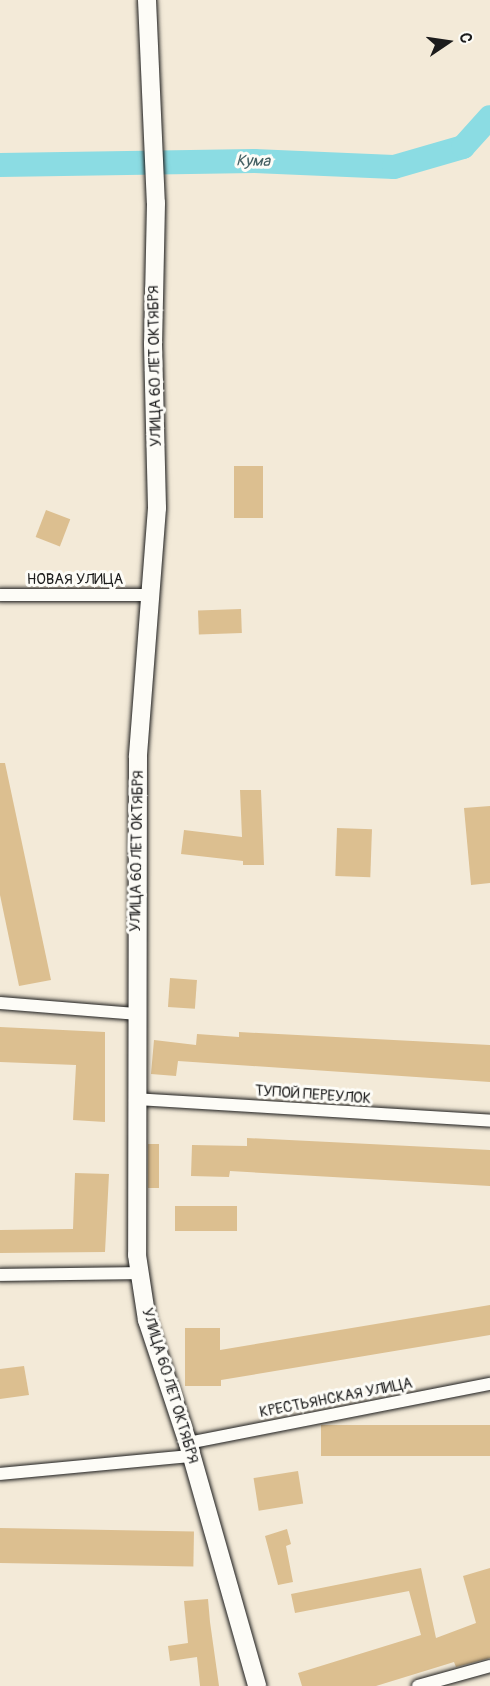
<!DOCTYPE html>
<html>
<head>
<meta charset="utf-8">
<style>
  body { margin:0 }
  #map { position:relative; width:490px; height:1686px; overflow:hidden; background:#f3ead8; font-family:Pangolin,sans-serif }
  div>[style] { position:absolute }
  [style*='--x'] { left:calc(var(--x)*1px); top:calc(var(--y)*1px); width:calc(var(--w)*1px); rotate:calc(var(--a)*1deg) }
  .river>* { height:24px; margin:-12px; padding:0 12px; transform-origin:12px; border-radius:12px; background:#8bdce3 }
  .building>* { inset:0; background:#dcbf90; transform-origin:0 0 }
  .roads { filter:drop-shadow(0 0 2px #1c1c1c) drop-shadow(0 0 2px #1c1c1c) }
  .minor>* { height:12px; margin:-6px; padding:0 6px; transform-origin:6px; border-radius:6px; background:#fdfcf7 }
  .primary>* { height:18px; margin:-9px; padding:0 9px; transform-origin:9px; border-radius:9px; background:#fdfcf7 }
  span { translate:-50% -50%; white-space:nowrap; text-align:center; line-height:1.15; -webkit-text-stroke:6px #fdfcf7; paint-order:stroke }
  .street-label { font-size:15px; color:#1c1c1c }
  .water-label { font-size:16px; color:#435f62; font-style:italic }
  .north { position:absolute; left:418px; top:12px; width:60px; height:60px; -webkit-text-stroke:4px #fdfcf7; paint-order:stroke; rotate:77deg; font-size:16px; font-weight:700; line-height:24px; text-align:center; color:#1c1c1c }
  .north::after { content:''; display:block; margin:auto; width:21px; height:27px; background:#1c1c1c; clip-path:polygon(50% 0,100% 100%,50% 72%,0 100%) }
</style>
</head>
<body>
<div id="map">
  <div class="river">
    <div style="--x:0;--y:165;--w:254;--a:-0.9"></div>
    <div style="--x:254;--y:161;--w:140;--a:2.5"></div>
    <div style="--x:394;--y:167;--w:72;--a:-16.2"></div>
    <div style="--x:463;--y:147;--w:40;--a:-48"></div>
  </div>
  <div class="building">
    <div style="left:234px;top:466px;width:29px;height:52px"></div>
    <div style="left:46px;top:510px;width:26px;height:29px;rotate:21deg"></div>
    <div style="left:241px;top:609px;width:24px;height:43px;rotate:88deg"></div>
    <div style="clip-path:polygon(0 763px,5px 763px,51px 980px,19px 986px,0 895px)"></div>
    <div style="clip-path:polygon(240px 790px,261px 790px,264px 865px,243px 865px,243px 861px,181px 854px,184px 830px,242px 837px)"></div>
    <div style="clip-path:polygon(490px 806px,490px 883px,471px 885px,464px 808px)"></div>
    <div style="left:337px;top:828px;width:35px;height:48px;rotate:2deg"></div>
    <div style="left:170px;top:978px;width:27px;height:29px;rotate:4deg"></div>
    <div style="clip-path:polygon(0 1027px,105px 1032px,105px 1122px,73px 1120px,76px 1065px,0 1062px)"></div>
    <div style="clip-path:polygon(239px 1032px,490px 1045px,490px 1082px,178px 1061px,176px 1076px,151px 1074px,154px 1040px,196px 1045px,197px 1034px,239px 1037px)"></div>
    <div style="clip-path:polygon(247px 1138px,490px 1150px,490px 1186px,230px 1171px,229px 1177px,191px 1176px,192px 1145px,247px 1146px)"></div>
    <div style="left:148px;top:1144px;width:11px;height:44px"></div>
    <div style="clip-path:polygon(75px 1173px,109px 1174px,105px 1252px,0 1253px,0 1230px,73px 1229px)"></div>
    <div style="left:175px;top:1206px;width:62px;height:25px"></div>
    <div style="clip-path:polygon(490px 1305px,490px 1335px,221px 1380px,221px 1386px,185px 1386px,185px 1328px,220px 1328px,220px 1350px)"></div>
    <div style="clip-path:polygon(24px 1366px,29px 1395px,0 1399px,0 1369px)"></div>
    <div style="left:490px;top:1425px;width:31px;height:169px;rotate:90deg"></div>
    <div style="left:298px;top:1471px;width:33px;height:45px;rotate:81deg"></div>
    <div style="left:0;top:1528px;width:194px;height:35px;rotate:1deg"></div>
    <div style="clip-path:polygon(287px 1529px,291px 1544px,286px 1546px,293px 1582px,278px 1585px,265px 1536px)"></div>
    <div style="clip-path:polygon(421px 1568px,436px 1638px,476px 1623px,463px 1576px,490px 1568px,490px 1658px,456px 1667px,454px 1662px,376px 1686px,302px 1686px,298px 1673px,421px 1635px,409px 1591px,295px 1613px,291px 1594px)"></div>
    <div style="clip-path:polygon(208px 1599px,210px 1622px,219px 1686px,200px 1686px,197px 1657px,170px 1661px,168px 1646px,188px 1643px,184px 1601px)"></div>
  </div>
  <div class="roads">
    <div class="minor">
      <div style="--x:0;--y:595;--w:150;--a:0"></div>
      <div style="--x:0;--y:1003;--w:136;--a:4.6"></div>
      <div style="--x:135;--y:1099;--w:356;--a:3.5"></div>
      <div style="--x:0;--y:1275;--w:140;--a:-0.8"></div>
      <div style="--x:188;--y:1443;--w:308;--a:-11.1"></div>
      <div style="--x:0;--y:1474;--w:193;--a:-5.4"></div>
      <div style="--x:418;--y:1686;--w:75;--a:-15.5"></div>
    </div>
    <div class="primary">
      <div style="--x:147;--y:0;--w:203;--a:87.5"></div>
      <div style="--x:156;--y:203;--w:141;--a:91.2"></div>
      <div style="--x:153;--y:344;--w:164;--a:88.6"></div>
      <div style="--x:157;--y:508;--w:250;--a:94.4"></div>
      <div style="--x:138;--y:757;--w:498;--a:90.1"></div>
      <div style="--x:137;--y:1255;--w:66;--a:81.3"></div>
      <div style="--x:147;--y:1320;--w:130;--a:71.6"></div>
      <div style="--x:188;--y:1443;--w:253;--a:74.1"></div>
    </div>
  </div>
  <div class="street-label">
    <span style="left:155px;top:366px;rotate:-91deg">УЛИЦА 60 ЛЕТ ОКТЯБРЯ</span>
    <span style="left:75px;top:580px">НОВАЯ УЛИЦА</span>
    <span style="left:137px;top:851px;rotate:-89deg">УЛИЦА 60 ЛЕТ ОКТЯБРЯ</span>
    <span style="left:313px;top:1095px;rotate:4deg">ТУПОЙ ПЕРЕУЛОК</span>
    <span style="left:170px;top:1386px;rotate:73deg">УЛИЦА 60 ЛЕТ ОКТЯБРЯ</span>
    <span style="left:336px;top:1398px;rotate:-11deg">КРЕСТЬЯНСКАЯ УЛИЦА</span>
  </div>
  <div class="water-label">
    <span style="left:253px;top:161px;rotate:1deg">Кума</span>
  </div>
  <div class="north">С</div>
</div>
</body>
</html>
